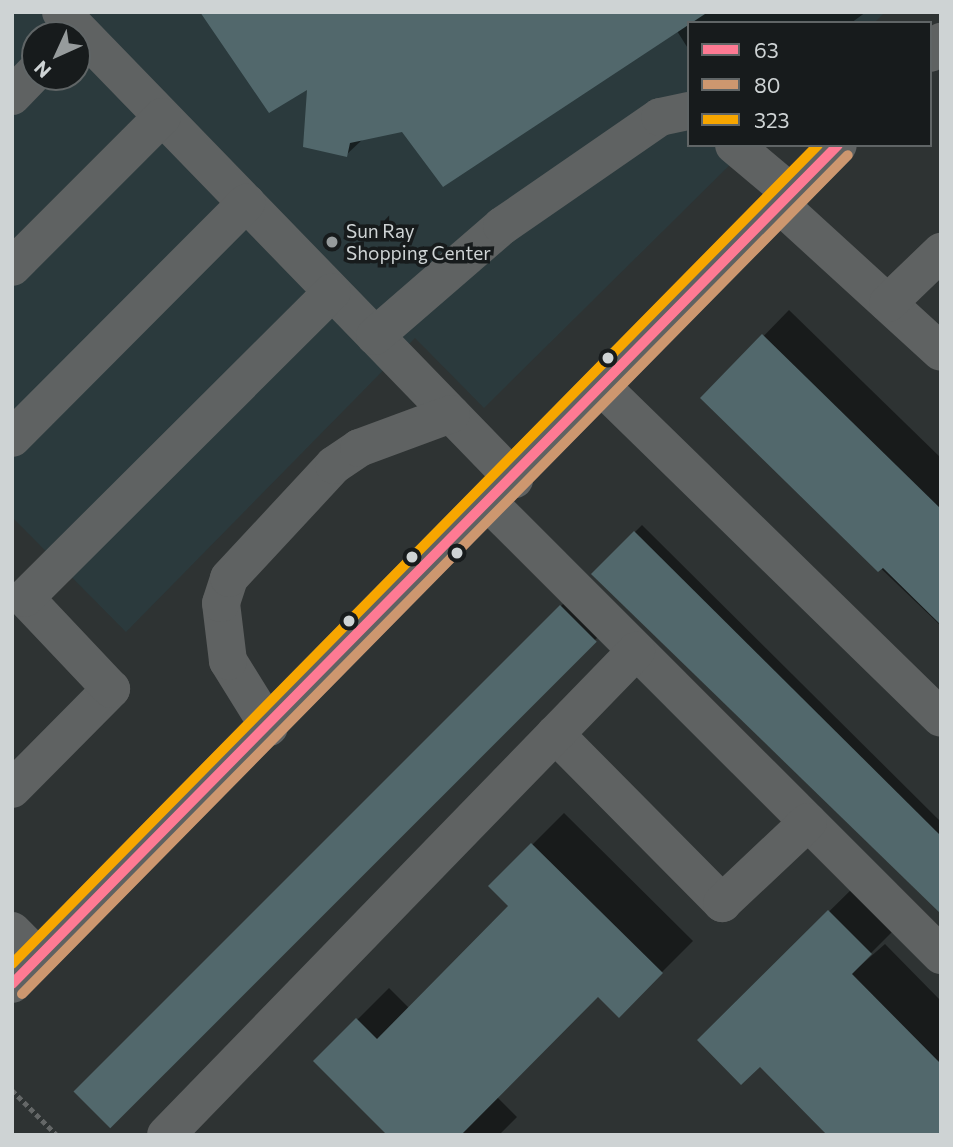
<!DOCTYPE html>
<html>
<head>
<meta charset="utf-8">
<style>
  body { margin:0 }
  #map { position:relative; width:953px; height:1147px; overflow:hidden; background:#2e3333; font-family:Commissioner,sans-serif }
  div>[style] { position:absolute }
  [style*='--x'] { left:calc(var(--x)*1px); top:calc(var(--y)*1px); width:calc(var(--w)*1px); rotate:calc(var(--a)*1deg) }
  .built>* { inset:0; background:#2b3a3d }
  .shadow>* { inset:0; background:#0007; transform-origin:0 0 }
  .building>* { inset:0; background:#52686c; transform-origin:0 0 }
  .path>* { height:4.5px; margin-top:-2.25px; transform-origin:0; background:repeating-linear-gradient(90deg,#646767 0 5px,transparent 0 8.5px) }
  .minor>* { height:38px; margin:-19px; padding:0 19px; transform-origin:19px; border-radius:19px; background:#5f6262 }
  .bus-1>* { height:10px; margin:-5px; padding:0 5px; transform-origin:5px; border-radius:5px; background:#fe7a93 }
  .bus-2>* { height:10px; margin:-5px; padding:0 5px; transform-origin:5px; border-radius:5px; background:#cd976f }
  .bus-3>* { height:10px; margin:-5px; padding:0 5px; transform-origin:5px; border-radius:5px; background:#f7a600 }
  .dots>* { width:19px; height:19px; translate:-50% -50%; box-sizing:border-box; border:4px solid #171b1c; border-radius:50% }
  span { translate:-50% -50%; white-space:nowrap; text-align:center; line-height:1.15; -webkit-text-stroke:7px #171b1c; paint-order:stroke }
  .poi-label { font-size:19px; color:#ced3d4 }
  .left { translate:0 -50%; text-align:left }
  .frame { position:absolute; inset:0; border:14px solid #ced3d4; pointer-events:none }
  .legend { position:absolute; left:687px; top:21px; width:245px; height:126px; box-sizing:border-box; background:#171b1c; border:2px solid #606566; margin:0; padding:9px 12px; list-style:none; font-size:21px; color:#ced3d4 }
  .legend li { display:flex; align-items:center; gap:14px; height:35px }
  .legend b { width:35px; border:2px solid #606566 }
  .north { position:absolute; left:21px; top:21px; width:70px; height:70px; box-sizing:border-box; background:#171b1c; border:2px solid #606566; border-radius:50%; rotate:225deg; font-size:19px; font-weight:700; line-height:28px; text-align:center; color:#ced3d4 }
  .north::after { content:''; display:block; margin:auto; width:24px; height:32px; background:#969b9c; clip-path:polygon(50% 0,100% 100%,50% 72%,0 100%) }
</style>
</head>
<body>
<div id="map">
  <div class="built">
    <div style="clip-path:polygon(evenodd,12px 12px,885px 12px,874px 23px,689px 23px,689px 145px,750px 145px,484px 408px,415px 338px,126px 632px,12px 517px,12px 12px,35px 35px,77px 35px,77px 77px,35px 77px,35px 35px)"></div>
  </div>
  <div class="shadow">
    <div style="clip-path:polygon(202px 12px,866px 12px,851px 23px,689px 23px,689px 50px,677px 31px,403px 130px,363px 139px,346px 155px,309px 87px)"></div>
    <div style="clip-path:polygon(789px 310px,941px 458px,941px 626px,703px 398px)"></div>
    <div style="clip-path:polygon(642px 525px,941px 822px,941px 912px,593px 574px)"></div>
    <div style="left:568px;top:599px;width:48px;height:697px;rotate:45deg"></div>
    <div style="clip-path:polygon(564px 813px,693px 941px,619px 1015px,598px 995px,497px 1097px,517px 1117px,499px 1135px,390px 1135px,316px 1061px,389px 988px,409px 1008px,511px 906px,491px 886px)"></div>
    <div style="clip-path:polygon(861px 880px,902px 922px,845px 979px,885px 944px,941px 1001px,941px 1135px,699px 1040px)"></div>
  </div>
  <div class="building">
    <div style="clip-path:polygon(200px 12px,708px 12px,443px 187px,402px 132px,350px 143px,347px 157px,303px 147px,307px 90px,269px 113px)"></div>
    <div style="clip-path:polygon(762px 334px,941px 509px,941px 625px,883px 568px,878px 572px,700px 398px)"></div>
    <div style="clip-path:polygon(634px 531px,941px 836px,941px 914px,591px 574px)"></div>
    <div style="left:560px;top:605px;width:52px;height:688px;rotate:45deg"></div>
    <div style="clip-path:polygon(531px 843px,663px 973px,619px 1018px,598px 997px,461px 1135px,387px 1135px,313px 1061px,356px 1018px,377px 1039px,508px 906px,488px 886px)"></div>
    <div style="clip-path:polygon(828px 910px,872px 954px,852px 974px,941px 1064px,941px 1135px,827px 1135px,760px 1067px,741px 1085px,697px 1040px)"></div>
  </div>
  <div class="path">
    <div style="--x:12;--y:1090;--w:64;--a:45"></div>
  </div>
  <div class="minor">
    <div style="--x:61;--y:12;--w:651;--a:45.87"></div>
    <div style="--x:930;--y:53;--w:16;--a:-45"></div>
    <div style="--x:12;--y:96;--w:33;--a:-46"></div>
    <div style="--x:734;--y:145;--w:75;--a:40.1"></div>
    <div style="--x:779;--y:204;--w:219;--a:42.4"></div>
    <div style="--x:12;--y:267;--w:212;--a:-45"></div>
    <div style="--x:888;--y:303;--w:74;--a:-43.9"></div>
    <div style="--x:375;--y:336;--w:168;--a:-40.9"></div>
    <div style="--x:502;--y:226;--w:192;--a:-34.6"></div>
    <div style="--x:660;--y:117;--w:30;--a:-12"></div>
    <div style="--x:603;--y:388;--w:472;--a:44.3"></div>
    <div style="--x:12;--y:438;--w:332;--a:-45.1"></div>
    <div style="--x:490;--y:504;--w:638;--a:45"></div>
    <div style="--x:269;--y:727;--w:78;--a:-121.8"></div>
    <div style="--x:228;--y:661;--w:58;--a:-96.9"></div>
    <div style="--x:221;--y:603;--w:26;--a:-72"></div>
    <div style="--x:229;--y:578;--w:154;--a:-47.1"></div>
    <div style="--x:334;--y:465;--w:30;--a:-34"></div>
    <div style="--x:359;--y:448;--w:98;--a:-20.3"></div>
    <div style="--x:555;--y:734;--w:238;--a:45.3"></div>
    <div style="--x:722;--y:903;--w:118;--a:-43.3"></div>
    <div style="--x:12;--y:789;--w:141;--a:-45.3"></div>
    <div style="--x:111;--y:689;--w:125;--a:-133.4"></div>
    <div style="--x:25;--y:598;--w:433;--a:-44.9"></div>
    <div style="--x:12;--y:931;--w:37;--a:45"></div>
    <div style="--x:12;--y:984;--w:1177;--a:-45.45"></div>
    <div style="--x:166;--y:1135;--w:675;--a:-45.84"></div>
  </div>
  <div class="bus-1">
    <div style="--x:12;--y:984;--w:1177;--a:-45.45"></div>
  </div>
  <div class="bus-2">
    <div style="--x:22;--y:994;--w:1177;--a:-45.45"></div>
  </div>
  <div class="bus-3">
    <div style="--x:12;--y:964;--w:1149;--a:-45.46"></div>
  </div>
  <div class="dots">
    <div style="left:332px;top:242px;background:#969b9c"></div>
    <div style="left:608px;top:358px;background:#ced3d4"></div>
    <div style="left:457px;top:553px;background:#ced3d4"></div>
    <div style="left:412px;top:557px;background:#ced3d4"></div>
    <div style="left:349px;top:621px;background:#ced3d4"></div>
  </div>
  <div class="poi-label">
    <span class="left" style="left:346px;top:242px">Sun Ray<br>Shopping Center</span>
  </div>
  <div class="frame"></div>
  <ul class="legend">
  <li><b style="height:9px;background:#fe7a93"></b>63</li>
  <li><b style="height:9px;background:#cd976f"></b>80</li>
  <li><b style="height:9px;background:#f7a600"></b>323</li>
  </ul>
  <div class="north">N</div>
</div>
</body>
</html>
